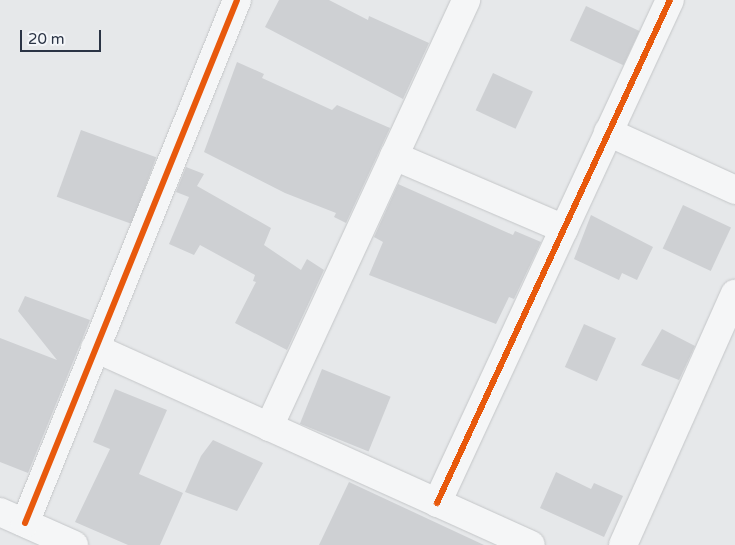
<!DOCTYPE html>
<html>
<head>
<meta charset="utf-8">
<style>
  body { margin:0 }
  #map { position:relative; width:735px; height:545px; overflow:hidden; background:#e6e8ea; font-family:"Varela Round",sans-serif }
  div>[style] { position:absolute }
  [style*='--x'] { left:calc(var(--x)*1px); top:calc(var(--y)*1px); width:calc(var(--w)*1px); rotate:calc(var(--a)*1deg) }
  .building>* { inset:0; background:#ced0d3; transform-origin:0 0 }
  .roads { filter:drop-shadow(0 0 1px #c4c6c8) drop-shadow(0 0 1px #c4c6c8) }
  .minor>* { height:28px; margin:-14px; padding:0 14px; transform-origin:14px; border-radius:14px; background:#f5f6f7 }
  .cycleway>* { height:6px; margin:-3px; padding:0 3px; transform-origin:3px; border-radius:3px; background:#e8590c }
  span { translate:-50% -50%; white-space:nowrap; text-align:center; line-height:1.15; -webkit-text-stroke:4.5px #f4f6f9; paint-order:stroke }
  .scale { position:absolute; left:20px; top:30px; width:81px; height:22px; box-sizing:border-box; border:2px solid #2b3445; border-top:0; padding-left:6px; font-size:15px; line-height:18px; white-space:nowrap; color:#2b3445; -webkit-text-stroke:4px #f4f6f9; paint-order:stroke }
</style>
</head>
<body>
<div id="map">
  <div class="building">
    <div style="clip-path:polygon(279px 0,329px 0,368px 20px,369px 16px,429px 43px,403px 99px,265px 27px)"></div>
    <div style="left:586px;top:6px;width:59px;height:38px;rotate:25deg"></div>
    <div style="clip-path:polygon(237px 62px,264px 74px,262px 78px,332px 110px,337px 105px,390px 128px,346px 223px,334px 217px,336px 213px,285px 193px,204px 152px)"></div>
    <div style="left:493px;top:73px;width:44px;height:41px;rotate:25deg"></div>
    <div style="left:81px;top:130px;width:80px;height:71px;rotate:20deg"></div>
    <div style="clip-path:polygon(186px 167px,204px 174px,197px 186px,271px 228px,264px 245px,301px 270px,307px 259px,324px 270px,287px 350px,235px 323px,256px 282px,253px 281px,255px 275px,200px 245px,194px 255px,169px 244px,189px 197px,176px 192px)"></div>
    <div style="clip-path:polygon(398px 184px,513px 235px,515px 231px,541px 242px,514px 299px,509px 297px,496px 324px,369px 275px,383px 242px,374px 237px)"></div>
    <div style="left:683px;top:205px;width:53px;height:48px;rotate:25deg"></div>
    <div style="clip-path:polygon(591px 215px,653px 247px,637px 280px,622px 273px,619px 280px,574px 259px)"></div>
    <div style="clip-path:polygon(25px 296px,90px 320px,28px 473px,0 462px,0 338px,57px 360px,18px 311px)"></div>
    <div style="left:584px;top:324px;width:35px;height:47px;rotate:24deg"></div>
    <div style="clip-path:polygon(662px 329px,695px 346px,679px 380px,641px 365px)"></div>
    <div style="left:322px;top:369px;width:74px;height:59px;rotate:22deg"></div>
    <div style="clip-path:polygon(115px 389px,167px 410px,139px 474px,183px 493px,160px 545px,128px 545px,75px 522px,110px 449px,93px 442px)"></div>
    <div style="clip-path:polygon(213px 440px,263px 463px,237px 511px,185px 492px,201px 456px)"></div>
    <div style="clip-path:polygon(556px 472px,591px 489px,594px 483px,623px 496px,604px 537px,540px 508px)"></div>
    <div style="clip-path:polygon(349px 482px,484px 545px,319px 545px)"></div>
  </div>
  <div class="roads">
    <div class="minor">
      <div style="--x:608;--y:132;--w:140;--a:24.5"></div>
      <div style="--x:394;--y:156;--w:185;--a:23.2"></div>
      <div style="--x:95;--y:348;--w:478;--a:24.3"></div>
      <div style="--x:269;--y:427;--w:470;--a:-65.2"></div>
      <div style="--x:437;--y:503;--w:554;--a:-65.15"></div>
      <div style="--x:0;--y:512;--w:81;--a:24"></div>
      <div style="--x:25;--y:523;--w:564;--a:-67.93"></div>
      <div style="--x:623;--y:545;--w:275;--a:-66"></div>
    </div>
  </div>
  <div class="cycleway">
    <div style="--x:437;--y:503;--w:554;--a:-65.15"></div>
    <div style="--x:25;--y:523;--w:564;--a:-67.93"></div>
  </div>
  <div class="scale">20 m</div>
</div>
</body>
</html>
